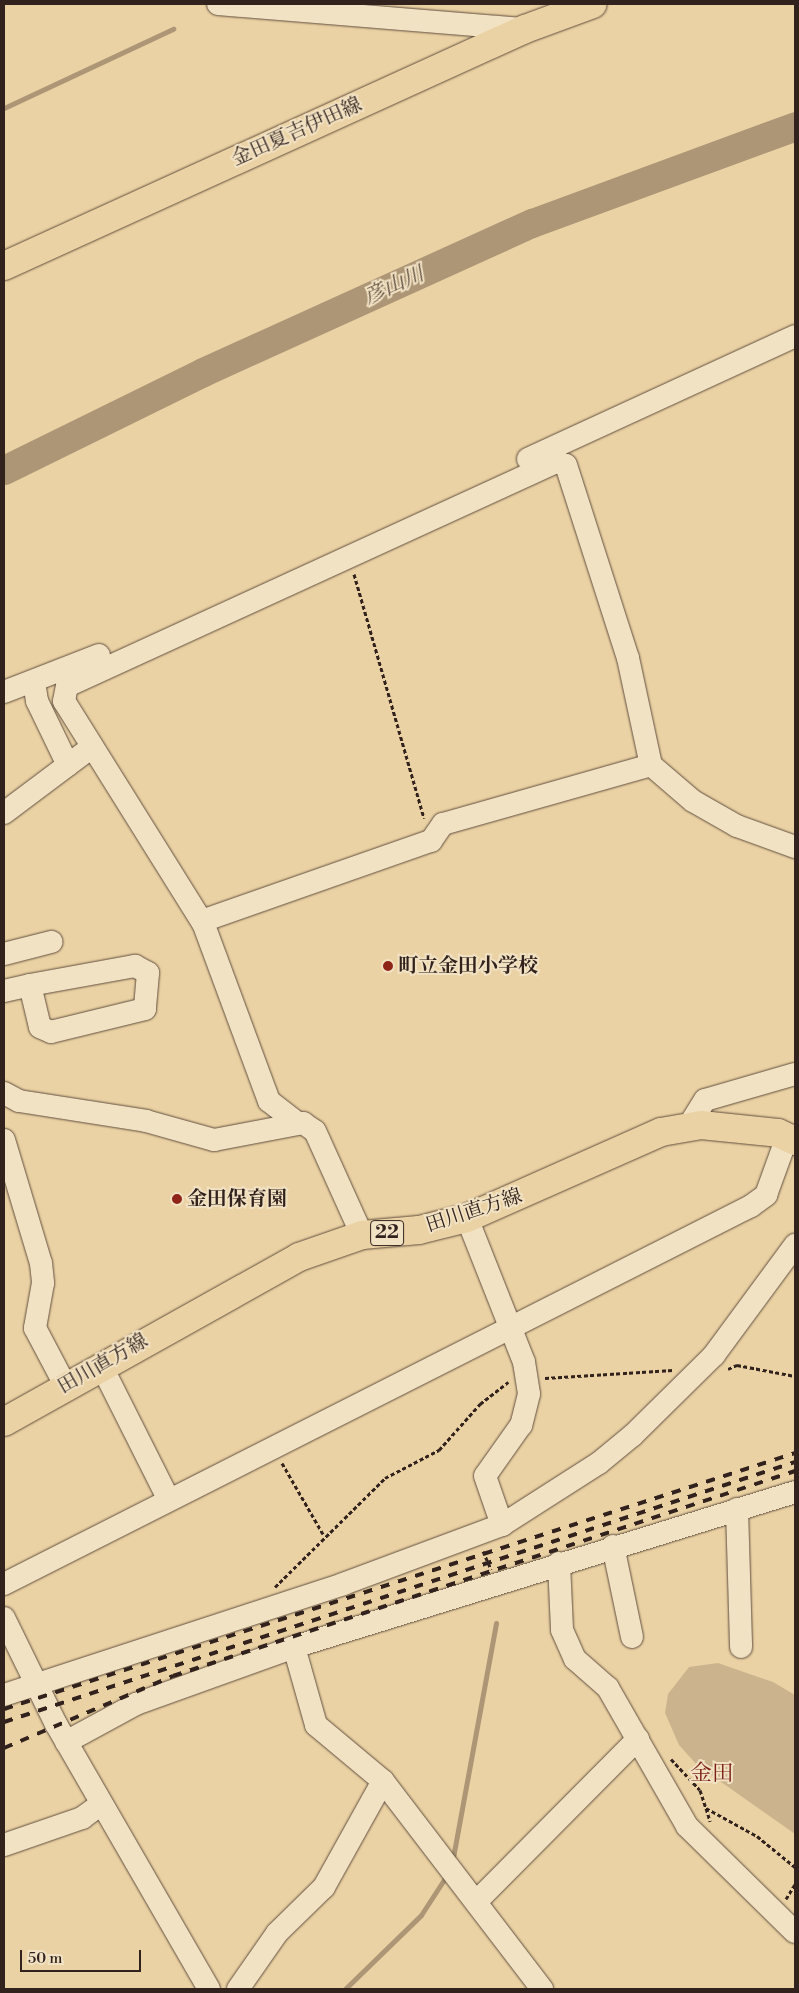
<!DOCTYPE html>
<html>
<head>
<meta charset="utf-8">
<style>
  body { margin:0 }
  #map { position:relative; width:799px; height:1993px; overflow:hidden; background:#ebd2a4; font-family:"Libre Bodoni","Noto Serif JP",serif }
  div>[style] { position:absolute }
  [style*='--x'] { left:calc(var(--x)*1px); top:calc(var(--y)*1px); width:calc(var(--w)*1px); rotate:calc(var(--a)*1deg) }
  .green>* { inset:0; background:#cbb48d }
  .stream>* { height:5px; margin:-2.5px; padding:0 2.5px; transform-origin:2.5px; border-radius:2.5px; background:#ac9676 }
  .river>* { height:29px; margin:-14.5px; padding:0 14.5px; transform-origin:14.5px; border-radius:14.5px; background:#ac9676 }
  .path>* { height:3px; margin-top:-1.5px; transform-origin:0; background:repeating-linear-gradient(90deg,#31221d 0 4px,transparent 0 6.5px) }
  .roads { filter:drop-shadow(0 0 1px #604e3f) drop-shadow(0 0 1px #604e3f) }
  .minor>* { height:22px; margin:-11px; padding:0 11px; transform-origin:11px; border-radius:11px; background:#f2e2c4 }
  .major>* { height:28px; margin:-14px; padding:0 14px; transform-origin:14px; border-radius:14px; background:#ebd2a4 }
  .rail>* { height:4px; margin-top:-2px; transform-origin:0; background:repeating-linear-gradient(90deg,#31221d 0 9px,transparent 0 18px) }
  .dots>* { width:14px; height:14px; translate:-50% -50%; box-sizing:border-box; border:2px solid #f2e2c4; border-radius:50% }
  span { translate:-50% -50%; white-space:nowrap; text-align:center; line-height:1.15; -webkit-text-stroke:4px #f2e2c4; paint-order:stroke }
  .shield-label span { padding:1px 4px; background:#f2e2c4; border:1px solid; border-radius:4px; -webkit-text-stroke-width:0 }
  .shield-label { font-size:19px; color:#31221d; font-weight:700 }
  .street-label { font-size:20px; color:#31221d }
  .poi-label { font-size:20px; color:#31221d; font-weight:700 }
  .left { translate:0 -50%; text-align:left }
  .water-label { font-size:21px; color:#5c4b3c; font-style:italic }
  .quarter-label { font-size:22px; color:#7a1f14 }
  .frame { position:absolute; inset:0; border:5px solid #31221d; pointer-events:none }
  .scale { position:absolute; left:20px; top:1950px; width:121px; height:22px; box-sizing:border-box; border:2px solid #31221d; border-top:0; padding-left:6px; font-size:15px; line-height:18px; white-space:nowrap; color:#31221d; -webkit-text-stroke:4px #f2e2c4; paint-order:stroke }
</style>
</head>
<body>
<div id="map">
  <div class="green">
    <div style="clip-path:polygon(718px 1663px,773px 1682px,795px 1695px,795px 1834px,697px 1765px,679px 1745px,665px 1713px,668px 1694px,689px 1667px)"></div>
  </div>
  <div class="stream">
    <div style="--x:4;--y:108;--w:187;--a:-25.1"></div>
    <div style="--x:452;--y:1863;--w:244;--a:-79.6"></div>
    <div style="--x:345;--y:1989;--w:106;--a:-44.2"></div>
    <div style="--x:421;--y:1915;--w:48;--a:-57"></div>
  </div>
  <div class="river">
    <div style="--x:4;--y:470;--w:222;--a:-26.2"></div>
    <div style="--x:203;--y:372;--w:361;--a:-24.4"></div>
    <div style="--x:532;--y:223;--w:280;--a:-20.2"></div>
  </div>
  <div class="path">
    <div style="--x:354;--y:574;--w:254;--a:74"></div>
    <div style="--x:728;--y:1369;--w:10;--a:-24"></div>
    <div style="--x:737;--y:1365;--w:59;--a:10.7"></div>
    <div style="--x:545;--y:1378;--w:128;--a:-3.6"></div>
    <div style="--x:282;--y:1463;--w:82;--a:60"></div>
    <div style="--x:483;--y:1551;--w:20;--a:66"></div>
    <div style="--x:275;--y:1587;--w:155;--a:-44.7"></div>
    <div style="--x:385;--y:1478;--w:61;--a:-27.4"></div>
    <div style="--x:439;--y:1450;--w:62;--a:-48.3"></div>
    <div style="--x:480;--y:1404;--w:36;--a:-38"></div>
    <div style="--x:671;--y:1759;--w:42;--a:46.9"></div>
    <div style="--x:700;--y:1790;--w:19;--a:72"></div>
    <div style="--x:706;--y:1808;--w:58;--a:28.8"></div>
    <div style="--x:757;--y:1836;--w:49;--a:39.2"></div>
    <div style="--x:706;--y:1808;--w:14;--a:73"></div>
    <div style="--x:786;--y:1899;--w:17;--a:-59"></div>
  </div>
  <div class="roads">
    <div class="minor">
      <div style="--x:218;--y:4;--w:308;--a:4.7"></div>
      <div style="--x:528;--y:459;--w:294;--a:-24.7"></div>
      <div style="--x:34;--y:682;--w:19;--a:81"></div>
      <div style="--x:37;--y:701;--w:71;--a:64.2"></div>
      <div style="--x:4;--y:692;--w:102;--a:-21.3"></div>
      <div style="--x:4;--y:813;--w:110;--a:-36.9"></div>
      <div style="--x:202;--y:921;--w:243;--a:-19.3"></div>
      <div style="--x:431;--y:841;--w:21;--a:-55"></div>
      <div style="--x:443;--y:824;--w:216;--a:-15.8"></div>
      <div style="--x:4;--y:954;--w:49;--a:-14.3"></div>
      <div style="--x:4;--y:991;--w:27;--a:-13"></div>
      <div style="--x:30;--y:985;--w:107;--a:-10.3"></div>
      <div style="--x:135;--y:966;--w:15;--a:28"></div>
      <div style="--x:148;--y:973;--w:36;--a:95"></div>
      <div style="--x:145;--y:1009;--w:97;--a:166.3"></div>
      <div style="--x:51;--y:1032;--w:12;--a:-156"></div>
      <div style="--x:40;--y:1027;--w:43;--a:-103.4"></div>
      <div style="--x:4;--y:1093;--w:17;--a:28"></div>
      <div style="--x:19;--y:1101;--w:129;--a:8.9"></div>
      <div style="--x:146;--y:1121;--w:71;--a:15.6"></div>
      <div style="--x:214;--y:1140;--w:91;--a:-10.8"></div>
      <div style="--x:303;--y:1123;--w:14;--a:34"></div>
      <div style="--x:315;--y:1131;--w:114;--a:65.7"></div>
      <div style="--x:296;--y:1122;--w:34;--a:-142"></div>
      <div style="--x:269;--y:1101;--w:188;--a:-110.3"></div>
      <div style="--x:204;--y:925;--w:264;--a:-122"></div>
      <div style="--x:64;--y:701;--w:15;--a:-79"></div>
      <div style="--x:67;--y:686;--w:538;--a:-24.61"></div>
      <div style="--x:556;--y:462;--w:10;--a:17"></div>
      <div style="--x:566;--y:465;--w:203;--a:72.2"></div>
      <div style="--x:628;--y:658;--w:109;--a:77.9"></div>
      <div style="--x:651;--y:765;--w:55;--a:40.6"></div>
      <div style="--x:693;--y:801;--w:51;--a:29.6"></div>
      <div style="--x:737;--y:826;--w:62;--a:19.9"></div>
      <div style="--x:688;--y:1127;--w:32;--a:-58"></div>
      <div style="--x:705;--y:1100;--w:94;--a:-16.1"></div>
      <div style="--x:4;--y:1140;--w:128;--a:73.3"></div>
      <div style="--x:41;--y:1263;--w:20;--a:84"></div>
      <div style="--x:43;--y:1283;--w:46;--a:100.1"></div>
      <div style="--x:35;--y:1328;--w:64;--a:62.2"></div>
      <div style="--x:467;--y:1218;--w:155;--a:68.4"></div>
      <div style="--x:524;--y:1362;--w:32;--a:81"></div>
      <div style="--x:529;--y:1394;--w:32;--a:104"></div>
      <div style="--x:521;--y:1425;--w:62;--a:125.2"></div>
      <div style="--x:485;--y:1476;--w:52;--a:70.9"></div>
      <div style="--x:101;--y:1365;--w:151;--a:63.3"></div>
      <div style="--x:737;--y:1509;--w:138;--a:88.3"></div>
      <div style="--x:613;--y:1546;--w:93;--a:78.2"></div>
      <div style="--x:559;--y:1563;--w:67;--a:87.4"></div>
      <div style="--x:562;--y:1630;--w:32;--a:66"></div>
      <div style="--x:575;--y:1659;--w:44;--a:41.3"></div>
      <div style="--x:608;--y:1688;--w:159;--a:60.2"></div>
      <div style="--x:687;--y:1826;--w:151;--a:44.5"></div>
      <div style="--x:4;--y:1584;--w:837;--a:-26.84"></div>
      <div style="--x:751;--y:1206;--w:19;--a:-36"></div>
      <div style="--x:766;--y:1195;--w:62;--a:-70.1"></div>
      <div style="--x:4;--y:1618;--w:118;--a:63.9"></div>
      <div style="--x:56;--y:1724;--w:306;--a:60"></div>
      <div style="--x:294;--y:1647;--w:81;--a:74.2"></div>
      <div style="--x:316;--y:1725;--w:87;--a:39.9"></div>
      <div style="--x:383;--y:1781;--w:262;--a:52.6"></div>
      <div style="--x:4;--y:1695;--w:357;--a:-18.1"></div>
      <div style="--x:343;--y:1584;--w:170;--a:-20.4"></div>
      <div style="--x:502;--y:1525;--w:115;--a:-32.6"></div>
      <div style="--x:599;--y:1463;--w:44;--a:-39.5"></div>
      <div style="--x:633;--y:1435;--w:114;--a:-44.6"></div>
      <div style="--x:714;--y:1355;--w:137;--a:-53.6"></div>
      <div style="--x:66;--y:1742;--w:80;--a:-28.5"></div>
      <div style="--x:136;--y:1704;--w:168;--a:-19.8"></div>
      <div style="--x:294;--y:1647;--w:524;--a:-17.19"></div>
      <div style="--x:4;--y:1845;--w:83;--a:-19.1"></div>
      <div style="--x:82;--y:1818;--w:24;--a:-36"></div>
      <div style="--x:476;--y:1902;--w:230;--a:-45.2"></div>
      <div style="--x:238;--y:1989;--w:68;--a:-55.1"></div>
      <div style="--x:277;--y:1933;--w:66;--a:-44.4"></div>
      <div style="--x:324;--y:1887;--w:121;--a:-60.9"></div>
    </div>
    <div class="major">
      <div style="--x:4;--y:266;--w:572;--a:-24.46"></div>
      <div style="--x:525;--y:29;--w:72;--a:-20.2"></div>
      <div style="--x:4;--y:1422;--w:338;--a:-29.2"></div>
      <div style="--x:299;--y:1257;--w:67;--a:-19.2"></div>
      <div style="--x:362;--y:1235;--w:57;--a:-5"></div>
      <div style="--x:419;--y:1230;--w:49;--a:-14"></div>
      <div style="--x:467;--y:1218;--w:212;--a:-23.9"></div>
      <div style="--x:661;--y:1132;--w:41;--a:-9.9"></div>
      <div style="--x:701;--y:1125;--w:77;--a:5.9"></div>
      <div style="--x:778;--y:1133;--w:19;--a:25"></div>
    </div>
  </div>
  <div class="rail">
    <div style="--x:4;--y:1709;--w:831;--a:-17.93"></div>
    <div style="--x:4;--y:1722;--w:833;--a:-18.2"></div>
    <div style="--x:4;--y:1748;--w:184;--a:-23.1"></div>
    <div style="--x:173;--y:1676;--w:655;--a:-18.24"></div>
  </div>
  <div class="dots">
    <div style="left:388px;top:966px;background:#8f2418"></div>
    <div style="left:177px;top:1199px;background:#8f2418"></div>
  </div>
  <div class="shield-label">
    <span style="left:387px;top:1233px">22</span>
  </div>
  <div class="street-label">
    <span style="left:297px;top:132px;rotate:-24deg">金田夏吉伊田線</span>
    <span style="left:474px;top:1211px;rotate:-18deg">田川直方線</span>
    <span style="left:103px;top:1364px;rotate:-30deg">田川直方線</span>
  </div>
  <div class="poi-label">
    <span class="left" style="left:398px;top:966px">町立金田小学校</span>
    <span class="left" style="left:187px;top:1199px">金田保育園</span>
  </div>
  <div class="water-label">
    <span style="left:394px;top:286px;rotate:-24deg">彦山川</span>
  </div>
  <div class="quarter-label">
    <span style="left:712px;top:1774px">金田</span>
  </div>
  <div class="frame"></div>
  <div class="scale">50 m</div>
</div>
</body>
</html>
